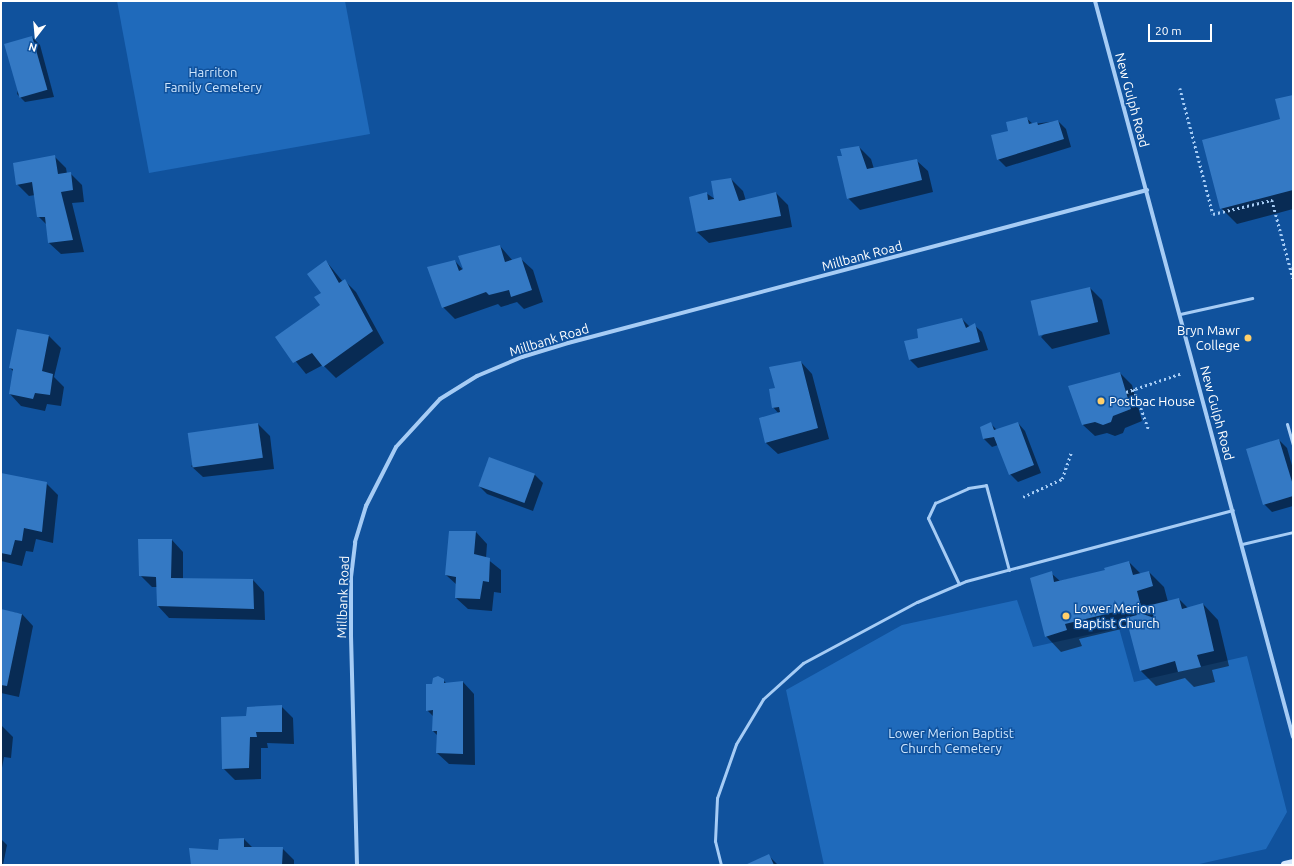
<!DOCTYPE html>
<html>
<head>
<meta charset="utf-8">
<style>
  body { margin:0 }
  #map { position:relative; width:1294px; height:866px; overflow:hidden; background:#10529d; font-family:Ubuntu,sans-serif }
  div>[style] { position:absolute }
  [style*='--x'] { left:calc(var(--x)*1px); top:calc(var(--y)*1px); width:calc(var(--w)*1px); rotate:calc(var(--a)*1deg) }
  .green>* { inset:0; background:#1f6abb }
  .shadow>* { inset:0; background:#0007 }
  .building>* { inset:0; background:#3479c4; transform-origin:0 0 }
  .path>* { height:2.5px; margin-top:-1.25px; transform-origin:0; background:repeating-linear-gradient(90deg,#a6ccf5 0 2px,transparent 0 5px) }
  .lane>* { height:3px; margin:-1.5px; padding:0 1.5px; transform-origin:1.5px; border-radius:1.5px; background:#a6ccf5 }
  .street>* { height:4px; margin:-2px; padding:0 2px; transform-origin:2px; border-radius:2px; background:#a6ccf5 }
  .secondary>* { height:8px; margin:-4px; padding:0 4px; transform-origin:4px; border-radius:4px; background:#d6e8fe }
  .dots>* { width:11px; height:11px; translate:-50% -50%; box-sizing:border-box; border:2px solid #10529d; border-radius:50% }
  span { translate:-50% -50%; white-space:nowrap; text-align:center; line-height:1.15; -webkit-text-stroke:3px #10529d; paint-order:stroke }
  .park-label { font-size:13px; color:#cee6fe }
  .street-label { font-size:13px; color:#fff }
  .poi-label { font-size:13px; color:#fff }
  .right { translate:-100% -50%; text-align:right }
  .left { translate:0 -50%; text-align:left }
  .frame { position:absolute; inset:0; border:2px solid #fff; pointer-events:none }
  .north { position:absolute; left:16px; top:16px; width:40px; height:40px; -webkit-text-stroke:3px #10529d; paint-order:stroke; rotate:196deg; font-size:11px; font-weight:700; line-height:16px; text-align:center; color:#fff }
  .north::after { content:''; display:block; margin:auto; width:14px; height:18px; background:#fff; clip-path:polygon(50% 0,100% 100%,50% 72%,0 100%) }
  .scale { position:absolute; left:1148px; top:24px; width:64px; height:18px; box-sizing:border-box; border:2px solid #fff; border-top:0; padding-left:5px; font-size:12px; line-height:14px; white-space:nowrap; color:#fff; -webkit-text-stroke:3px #10529d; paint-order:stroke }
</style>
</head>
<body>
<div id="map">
  <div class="green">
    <div style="clip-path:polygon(117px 1px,345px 1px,370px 134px,149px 173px)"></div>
    <div style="clip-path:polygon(1017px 600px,1033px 647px,1119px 628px,1134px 682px,1247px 656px,1287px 812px,1266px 849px,1195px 865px,824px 865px,786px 690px,902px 625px)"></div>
  </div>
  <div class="shadow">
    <div style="clip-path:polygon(32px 37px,40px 45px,54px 97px,25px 102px,17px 94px)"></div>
    <div style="clip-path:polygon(1293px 96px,1293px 209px,1237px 224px,1221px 208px,1281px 120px)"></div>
    <div style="clip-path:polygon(1026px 118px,1033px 124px,1058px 121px,1066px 129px,1071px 147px,1006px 167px,998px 159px,1009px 132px)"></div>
    <div style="clip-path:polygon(859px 147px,871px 159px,874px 169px,916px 160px,928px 171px,933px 192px,860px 210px,848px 198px,843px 157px)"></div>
    <div style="clip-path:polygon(54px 156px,66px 168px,67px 174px,70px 173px,82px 185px,84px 202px,72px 203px,84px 252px,61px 254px,49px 243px,47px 225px,38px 216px,35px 195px,29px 196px,17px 184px)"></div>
    <div style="clip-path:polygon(731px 179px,743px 191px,746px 201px,776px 193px,788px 205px,792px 227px,709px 243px,697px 232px,706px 193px,715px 199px)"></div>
    <div style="clip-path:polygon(500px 246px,513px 261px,521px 259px,533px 270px,543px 302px,524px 309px,517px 302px,501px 307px,498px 304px,455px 319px,443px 307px,455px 261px,465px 272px)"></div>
    <div style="clip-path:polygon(326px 261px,343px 282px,345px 281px,356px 292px,384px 343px,336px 378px,323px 365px,306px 374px,276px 337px,321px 306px)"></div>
    <div style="clip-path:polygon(1090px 288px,1102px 300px,1110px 334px,1052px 349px,1041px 337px)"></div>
    <div style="clip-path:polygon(962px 319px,970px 327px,974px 325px,982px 332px,988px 350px,918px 368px,910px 360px,905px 342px,919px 339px)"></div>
    <div style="clip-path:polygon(18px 330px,49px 336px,61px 348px,54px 377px,64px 387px,61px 406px,47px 404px,45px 411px,21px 406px,10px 394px,14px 372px,10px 368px)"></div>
    <div style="clip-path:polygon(801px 362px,812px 374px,829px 439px,778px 454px,766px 443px,779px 414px,773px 407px,776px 388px)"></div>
    <div style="clip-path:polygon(1120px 373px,1132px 385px,1142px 421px,1125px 428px,1123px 433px,1115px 436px,1107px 433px,1095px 436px,1083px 425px)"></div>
    <div style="clip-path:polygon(990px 423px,997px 430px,1018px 423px,1025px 431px,1041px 473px,1018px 482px,1010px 474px,998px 445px,992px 447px,984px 439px,981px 428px)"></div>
    <div style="clip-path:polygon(258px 424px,270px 436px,274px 469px,203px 477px,191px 466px)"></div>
    <div style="clip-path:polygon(1279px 440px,1287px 448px,1293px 469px,1293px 506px,1272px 512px,1264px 504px)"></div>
    <div style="clip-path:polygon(490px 458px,535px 475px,543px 483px,533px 511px,487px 494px,479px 486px)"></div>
    <div style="clip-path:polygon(1px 474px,46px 483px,58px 495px,53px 543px,36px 539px,33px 552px,26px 551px,22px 566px,1px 561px)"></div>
    <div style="clip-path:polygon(476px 532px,487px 544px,486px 558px,501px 570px,501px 593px,494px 592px,492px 611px,468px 609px,456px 598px,457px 585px,446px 575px)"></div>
    <div style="clip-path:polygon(172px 540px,183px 552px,183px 579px,253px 580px,264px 592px,265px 620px,169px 618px,158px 606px,157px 587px,152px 587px,140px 575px)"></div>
    <div style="clip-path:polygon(1129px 562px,1141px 574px,1149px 572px,1164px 587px,1168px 602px,1179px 599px,1188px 608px,1203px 604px,1218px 620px,1229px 666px,1212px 670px,1215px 682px,1194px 687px,1185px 678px,1156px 686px,1141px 671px,1130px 627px,1079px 639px,1082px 646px,1061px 652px,1046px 636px,1051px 573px,1060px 581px,1106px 571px)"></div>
    <div style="clip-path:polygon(1px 610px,22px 614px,33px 626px,19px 697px,1px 693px)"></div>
    <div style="clip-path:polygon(443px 680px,447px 684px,463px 682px,474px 694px,475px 765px,449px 764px,437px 753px,438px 736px,433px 731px,433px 716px,427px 710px,433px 685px)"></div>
    <div style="clip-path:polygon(281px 706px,293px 718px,294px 744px,267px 743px,268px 748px,261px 748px,261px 779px,235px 780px,223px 768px,247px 716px)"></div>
    <div style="clip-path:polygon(1px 725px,13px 737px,11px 758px,4px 757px,1px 773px)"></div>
    <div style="clip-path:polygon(1px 839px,7px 845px,3px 865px,1px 865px)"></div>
    <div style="clip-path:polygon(244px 839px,253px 848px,282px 848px,294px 860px,294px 865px,192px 865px)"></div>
    <div style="clip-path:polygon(769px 856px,778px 865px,748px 865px)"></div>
  </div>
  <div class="building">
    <div style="left:32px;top:36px;width:56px;height:29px;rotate:74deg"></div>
    <div style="clip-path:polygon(1293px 95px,1293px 190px,1220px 209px,1202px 140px,1280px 119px,1275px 99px)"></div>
    <div style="clip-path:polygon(1027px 117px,1029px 124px,1037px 122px,1038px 125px,1058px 120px,1064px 139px,997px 160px,991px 135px,1008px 131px,1006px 122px)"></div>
    <div style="clip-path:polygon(859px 146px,867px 169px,917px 159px,922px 180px,847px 199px,837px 156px,842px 156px,840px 149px)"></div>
    <div style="clip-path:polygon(55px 155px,58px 174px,71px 172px,73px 190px,61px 192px,73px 240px,48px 243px,45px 217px,37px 217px,32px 182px,16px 185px,13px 163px)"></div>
    <div style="clip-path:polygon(731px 178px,739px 201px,776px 192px,781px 216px,696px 232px,689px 197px,707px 192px,708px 200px,714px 199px,711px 181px)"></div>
    <div style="clip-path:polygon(500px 245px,505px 262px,521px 257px,532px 290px,511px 297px,509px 290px,489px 295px,486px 292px,442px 308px,427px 267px,455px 260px,459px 271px,463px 269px,458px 256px)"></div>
    <div style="clip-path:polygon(326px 260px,339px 283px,345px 279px,373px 331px,323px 367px,312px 353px,293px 363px,275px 337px,320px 305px,314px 297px,321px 293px,307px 274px)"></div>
    <div style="left:1090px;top:287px;width:36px;height:61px;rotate:77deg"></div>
    <div style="clip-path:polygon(962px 318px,966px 328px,975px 323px,980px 342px,909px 360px,904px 341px,918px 338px,917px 329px)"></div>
    <div style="clip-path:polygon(17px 329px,49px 335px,42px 371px,53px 374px,50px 395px,35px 393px,33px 399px,9px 394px,13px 369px,9px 368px)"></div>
    <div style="clip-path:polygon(801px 361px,818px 428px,765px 443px,759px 418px,780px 412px,779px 407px,772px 408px,769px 389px,775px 388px,769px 367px)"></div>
    <div style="clip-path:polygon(1120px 372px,1131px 409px,1113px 416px,1111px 422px,1103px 425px,1095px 422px,1082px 425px,1068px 386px)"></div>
    <div style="clip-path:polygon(991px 422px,994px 430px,1018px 422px,1034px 465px,1009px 475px,994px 437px,983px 439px,980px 427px)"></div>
    <div style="left:258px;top:423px;width:35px;height:71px;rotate:82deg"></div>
    <div style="clip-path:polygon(1279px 439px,1293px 485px,1293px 496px,1263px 505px,1246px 449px)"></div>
    <div style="left:489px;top:457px;width:49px;height:31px;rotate:20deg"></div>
    <div style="clip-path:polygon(1px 473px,47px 482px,42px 532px,24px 528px,22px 541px,15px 540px,11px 555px,1px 553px)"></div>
    <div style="clip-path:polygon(449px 531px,476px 531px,474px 554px,490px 558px,489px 582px,483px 581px,480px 599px,455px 598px,456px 577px,445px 575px)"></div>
    <div style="clip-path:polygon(138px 539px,172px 539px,171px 578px,253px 579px,254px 609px,157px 606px,156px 577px,139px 576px)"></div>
    <div style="clip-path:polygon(1129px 561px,1133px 575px,1149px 571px,1153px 586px,1137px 591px,1143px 614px,1154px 618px,1151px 605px,1179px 598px,1182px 609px,1203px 603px,1214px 651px,1197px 655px,1201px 667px,1178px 672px,1175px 661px,1140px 671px,1126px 618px,1137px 615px,1135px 607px,1065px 624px,1067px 630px,1045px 637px,1030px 578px,1052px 571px,1054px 582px,1105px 570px,1104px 568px)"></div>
    <div style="clip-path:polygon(1px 609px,22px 614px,7px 686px,1px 685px)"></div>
    <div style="clip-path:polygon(438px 676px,444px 679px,444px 683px,463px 681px,463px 754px,436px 753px,437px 731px,432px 731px,433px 710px,426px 711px,426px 684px,432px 684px,433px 678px)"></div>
    <div style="clip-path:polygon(282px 705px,282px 732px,256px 732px,257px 737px,250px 737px,249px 768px,222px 769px,221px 717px,246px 716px,247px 707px)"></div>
    <div style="clip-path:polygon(244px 838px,244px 847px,283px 847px,282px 865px,191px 865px,189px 848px,218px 850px,219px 839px)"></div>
    <div style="clip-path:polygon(769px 854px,774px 865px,745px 865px)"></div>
  </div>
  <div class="path">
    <div style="--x:1180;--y:88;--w:130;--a:75.3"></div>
    <div style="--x:1213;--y:214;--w:61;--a:-13.3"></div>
    <div style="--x:1272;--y:200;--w:81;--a:74.9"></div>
    <div style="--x:1134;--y:389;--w:44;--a:69.9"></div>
    <div style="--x:1126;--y:392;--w:59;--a:-18.7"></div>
    <div style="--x:1023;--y:497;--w:43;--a:-24.8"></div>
    <div style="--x:1062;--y:479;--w:28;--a:-71"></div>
  </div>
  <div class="lane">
    <div style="--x:1180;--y:314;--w:74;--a:-12.5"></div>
    <div style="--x:1287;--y:424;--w:22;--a:74"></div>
    <div style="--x:1242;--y:544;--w:52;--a:-13.2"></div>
    <div style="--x:959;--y:584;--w:73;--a:-115.2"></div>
    <div style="--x:928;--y:518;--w:17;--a:-65"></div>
    <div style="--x:935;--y:503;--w:36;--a:-24"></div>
    <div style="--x:968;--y:488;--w:18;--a:-9"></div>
    <div style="--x:986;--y:485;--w:88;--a:74.9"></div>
    <div style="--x:721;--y:865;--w:25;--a:-104"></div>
    <div style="--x:715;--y:841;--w:43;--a:-87.3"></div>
    <div style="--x:717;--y:798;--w:57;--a:-70.6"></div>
    <div style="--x:736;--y:744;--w:52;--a:-59"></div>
    <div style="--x:763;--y:699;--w:54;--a:-42"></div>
    <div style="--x:803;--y:663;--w:129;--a:-28.2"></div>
    <div style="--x:917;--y:602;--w:53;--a:-23.2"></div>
    <div style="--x:966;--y:581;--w:276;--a:-14.9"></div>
  </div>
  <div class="street">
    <div style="--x:1095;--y:1;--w:762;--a:74.94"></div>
    <div style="--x:357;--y:865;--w:230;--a:-91.5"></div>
    <div style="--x:351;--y:635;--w:58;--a:-90"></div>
    <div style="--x:351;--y:577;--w:35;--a:-83"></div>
    <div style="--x:355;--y:542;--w:38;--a:-73"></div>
    <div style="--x:366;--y:506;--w:66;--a:-63"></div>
    <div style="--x:396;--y:447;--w:65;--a:-47.5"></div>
    <div style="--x:440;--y:399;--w:44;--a:-31.9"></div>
    <div style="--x:477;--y:376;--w:49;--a:-22.9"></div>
    <div style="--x:522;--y:357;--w:48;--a:-16.9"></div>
    <div style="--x:568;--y:343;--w:599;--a:-14.8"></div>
  </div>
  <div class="secondary">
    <div style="--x:1285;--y:865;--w:8;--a:-14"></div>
  </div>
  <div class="dots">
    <div style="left:1248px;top:338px;background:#ffcf6a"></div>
    <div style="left:1101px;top:401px;background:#ffcf6a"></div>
    <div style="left:1066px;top:616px;background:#ffcf6a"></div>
  </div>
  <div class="park-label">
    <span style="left:213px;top:80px">Harriton<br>Family Cemetery</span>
    <span style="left:951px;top:741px">Lower Merion Baptist<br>Church Cemetery</span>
  </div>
  <div class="street-label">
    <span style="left:1132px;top:100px;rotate:75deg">New Gulph Road</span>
    <span style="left:862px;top:256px;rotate:-15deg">Millbank Road</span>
    <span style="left:549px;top:340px;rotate:-17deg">Millbank Road</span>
    <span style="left:1217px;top:413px;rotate:75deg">New Gulph Road</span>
    <span style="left:343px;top:597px;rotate:-88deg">Millbank Road</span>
  </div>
  <div class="poi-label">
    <span class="right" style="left:1240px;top:338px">Bryn Mawr<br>College</span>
    <span class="left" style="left:1109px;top:401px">Postbac House</span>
    <span class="left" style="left:1074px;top:616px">Lower Merion<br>Baptist Church</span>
  </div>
  <div class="frame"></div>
  <div class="north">N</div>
  <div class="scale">20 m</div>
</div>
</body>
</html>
